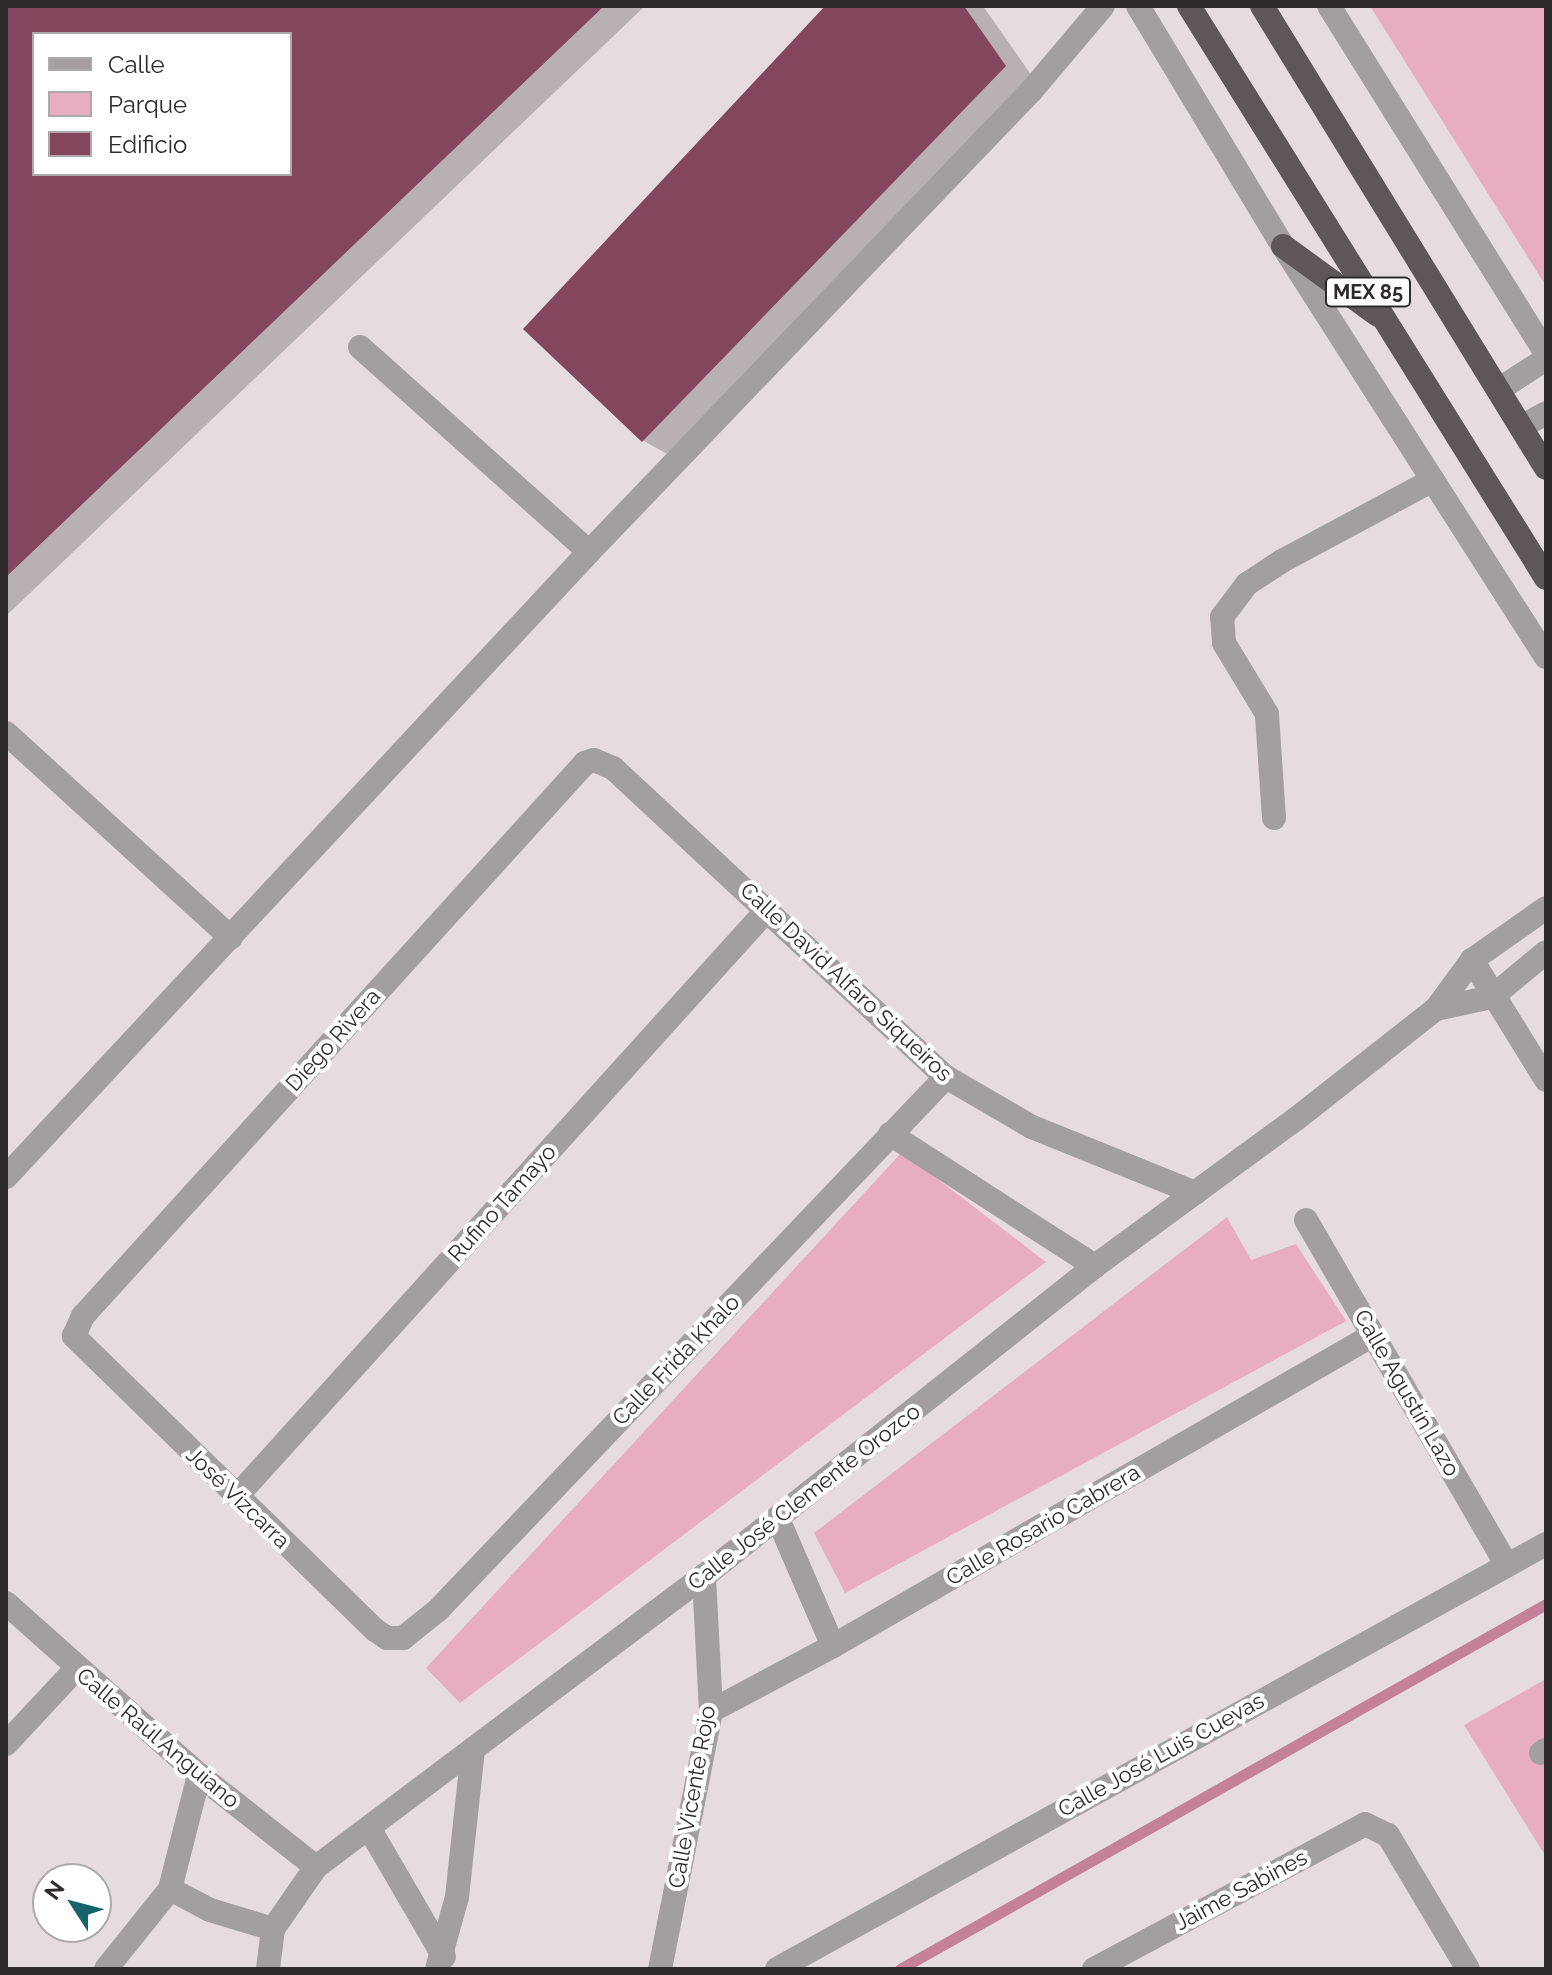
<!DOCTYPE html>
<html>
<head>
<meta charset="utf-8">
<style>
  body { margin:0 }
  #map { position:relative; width:1552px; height:1975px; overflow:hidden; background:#e6dcdf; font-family:Raleway,sans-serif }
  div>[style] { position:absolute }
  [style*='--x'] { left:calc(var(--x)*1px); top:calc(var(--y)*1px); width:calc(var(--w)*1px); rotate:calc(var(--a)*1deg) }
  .green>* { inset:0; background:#e8adc1 }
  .shadow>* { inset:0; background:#0003 }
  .stream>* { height:11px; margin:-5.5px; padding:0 5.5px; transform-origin:5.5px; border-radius:5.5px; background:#c48199 }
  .building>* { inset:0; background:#83465d }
  .minor>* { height:24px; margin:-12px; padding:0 12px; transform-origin:12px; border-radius:12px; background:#a39ea0 }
  .highway>* { height:24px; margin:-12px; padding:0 12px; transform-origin:12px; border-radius:12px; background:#5e5658 }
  span { translate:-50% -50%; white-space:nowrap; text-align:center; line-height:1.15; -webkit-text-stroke:8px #fff; paint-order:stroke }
  .shield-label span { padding:2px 6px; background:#fff; border:2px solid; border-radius:6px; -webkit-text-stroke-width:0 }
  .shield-label { font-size:20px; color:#2e2a2b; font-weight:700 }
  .street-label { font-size:22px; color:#2e2a2b }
  .frame { position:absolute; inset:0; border:8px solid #2e2a2b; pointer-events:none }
  .legend { position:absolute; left:32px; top:32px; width:260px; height:144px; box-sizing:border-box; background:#fff; border:2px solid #abaaaa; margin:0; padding:10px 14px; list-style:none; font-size:24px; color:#2e2a2b }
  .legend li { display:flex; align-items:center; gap:16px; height:40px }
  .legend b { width:40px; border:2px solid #abaaaa }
  .north { position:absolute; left:32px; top:1863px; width:80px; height:80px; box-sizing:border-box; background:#fff; border:2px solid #abaaaa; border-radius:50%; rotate:306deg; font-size:22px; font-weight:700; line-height:32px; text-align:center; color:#2e2a2b }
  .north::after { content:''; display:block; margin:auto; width:28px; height:36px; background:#16636c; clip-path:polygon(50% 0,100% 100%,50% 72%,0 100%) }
</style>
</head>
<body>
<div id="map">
  <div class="green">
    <div style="clip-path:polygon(1370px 6px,1546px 6px,1546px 286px)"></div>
    <div style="clip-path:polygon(902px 1152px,1046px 1262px,460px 1703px,426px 1668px)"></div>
    <div style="clip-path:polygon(1227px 1217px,1251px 1260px,1296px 1244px,1346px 1321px,845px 1593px,814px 1533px)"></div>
    <div style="clip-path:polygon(1546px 1679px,1546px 1857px,1464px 1725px)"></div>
  </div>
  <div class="shadow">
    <div style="clip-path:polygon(evenodd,6px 6px,645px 6px,6px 616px,6px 6px,34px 34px,290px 34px,290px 174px,34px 174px,34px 34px)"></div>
    <div style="clip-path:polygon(828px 6px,983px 6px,1039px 86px,678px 460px,644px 441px,526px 329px)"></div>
  </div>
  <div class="stream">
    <div style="--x:900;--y:1969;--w:742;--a:-29.47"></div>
  </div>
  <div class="building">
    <div style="clip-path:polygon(evenodd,6px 6px,604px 6px,6px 577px,6px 6px,34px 34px,290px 34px,290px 174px,34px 174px,34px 34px)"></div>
    <div style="clip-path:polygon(825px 6px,964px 6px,1006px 66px,642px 442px,523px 329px)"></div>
  </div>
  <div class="minor">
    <div style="--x:1138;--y:6;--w:280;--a:58.9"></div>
    <div style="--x:1283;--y:246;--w:488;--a:57.4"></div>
    <div style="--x:1329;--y:6;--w:409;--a:58"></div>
    <div style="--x:360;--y:347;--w:307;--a:41.8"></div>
    <div style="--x:1498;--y:390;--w:57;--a:-32.9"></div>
    <div style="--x:1521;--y:427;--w:29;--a:-29"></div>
    <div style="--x:6;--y:733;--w:304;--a:42.3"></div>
    <div style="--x:1274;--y:818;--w:104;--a:-93.9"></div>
    <div style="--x:1267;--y:714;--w:83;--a:-121.2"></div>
    <div style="--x:1224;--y:643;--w:26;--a:-94"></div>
    <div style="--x:1222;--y:617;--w:41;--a:-52.9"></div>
    <div style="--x:1247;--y:584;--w:42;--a:-33.3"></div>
    <div style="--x:1282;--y:561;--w:171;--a:-28.2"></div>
    <div style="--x:1472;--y:960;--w:141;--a:58.3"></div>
    <div style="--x:1436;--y:1009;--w:57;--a:-12.1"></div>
    <div style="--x:1492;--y:997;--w:70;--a:-39.8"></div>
    <div style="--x:946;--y:1077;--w:736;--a:133.62"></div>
    <div style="--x:438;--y:1610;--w:45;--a:141.3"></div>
    <div style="--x:403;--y:1638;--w:16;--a:180"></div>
    <div style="--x:387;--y:1638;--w:14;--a:-146"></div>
    <div style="--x:375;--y:1630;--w:421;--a:-135.7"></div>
    <div style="--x:74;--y:1336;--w:22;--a:-66"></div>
    <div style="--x:83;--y:1316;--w:747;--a:-47.77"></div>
    <div style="--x:585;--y:763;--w:9;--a:-18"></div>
    <div style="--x:594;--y:760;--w:21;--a:23"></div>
    <div style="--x:613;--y:768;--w:454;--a:42.9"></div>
    <div style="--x:946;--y:1077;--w:99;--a:30.2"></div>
    <div style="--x:1032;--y:1127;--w:176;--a:22"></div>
    <div style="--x:890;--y:1134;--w:244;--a:32.8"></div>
    <div style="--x:6;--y:1177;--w:855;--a:-46.99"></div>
    <div style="--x:589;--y:552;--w:640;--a:-46.2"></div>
    <div style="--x:1032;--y:90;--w:110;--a:-49.8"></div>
    <div style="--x:1306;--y:1220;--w:399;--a:59.8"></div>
    <div style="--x:237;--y:1496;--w:790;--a:-47.87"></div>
    <div style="--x:778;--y:1519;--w:138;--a:66.6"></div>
    <div style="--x:6;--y:1603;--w:259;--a:41.7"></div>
    <div style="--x:199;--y:1775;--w:149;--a:38.2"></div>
    <div style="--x:711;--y:1711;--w:138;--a:-28"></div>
    <div style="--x:833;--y:1646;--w:623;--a:-29.94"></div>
    <div style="--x:6;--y:1744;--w:103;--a:-47"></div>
    <div style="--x:1541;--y:1753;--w:6;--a:-31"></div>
    <div style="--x:369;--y:1828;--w:149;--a:59.8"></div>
    <div style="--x:170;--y:1889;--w:45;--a:27.7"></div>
    <div style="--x:210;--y:1910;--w:66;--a:16.8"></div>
    <div style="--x:106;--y:1969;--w:102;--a:-51.3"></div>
    <div style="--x:170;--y:1889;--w:118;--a:-75.7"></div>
    <div style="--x:268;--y:1969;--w:40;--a:-82.9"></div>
    <div style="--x:273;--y:1929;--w:75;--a:-55.3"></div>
    <div style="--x:316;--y:1867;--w:485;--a:-36.9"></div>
    <div style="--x:704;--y:1576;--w:499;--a:-38.4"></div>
    <div style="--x:1095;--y:1266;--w:249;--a:-36.2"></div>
    <div style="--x:1296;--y:1119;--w:178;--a:-38.2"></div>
    <div style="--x:1436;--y:1009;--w:61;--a:-53.7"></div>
    <div style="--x:1472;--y:960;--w:90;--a:-35.1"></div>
    <div style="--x:437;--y:1969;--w:75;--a:-74.5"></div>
    <div style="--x:457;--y:1897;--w:149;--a:-83.8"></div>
    <div style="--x:660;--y:1969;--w:263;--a:-78.8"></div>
    <div style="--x:711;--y:1711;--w:135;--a:-93"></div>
    <div style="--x:777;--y:1969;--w:879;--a:-28.93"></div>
    <div style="--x:1094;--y:1969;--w:307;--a:-28.1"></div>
    <div style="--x:1365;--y:1824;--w:25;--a:26"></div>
    <div style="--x:1388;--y:1835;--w:156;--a:59.2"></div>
  </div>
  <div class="highway">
    <div style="--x:1189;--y:6;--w:674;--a:58.03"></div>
    <div style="--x:1262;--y:6;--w:542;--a:58.42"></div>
    <div style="--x:1283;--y:246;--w:117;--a:36"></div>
  </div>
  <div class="shield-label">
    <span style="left:1368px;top:292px">MEX 85</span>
  </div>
  <div class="street-label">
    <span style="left:846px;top:982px;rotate:43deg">Calle David Alfaro Siqueiros</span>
    <span style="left:333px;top:1040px;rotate:-48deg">Diego Rivera</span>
    <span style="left:502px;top:1203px;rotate:-48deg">Rufino Tamayo</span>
    <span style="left:676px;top:1360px;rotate:-46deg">Calle Frida Khalo</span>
    <span style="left:1407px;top:1393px;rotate:60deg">Calle Agustín Lazo</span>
    <span style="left:804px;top:1497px;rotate:-38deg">Calle José Clemente Orozco</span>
    <span style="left:238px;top:1498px;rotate:44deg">José Vizcarra</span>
    <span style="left:1043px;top:1525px;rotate:-30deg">Calle Rosario Cabrera</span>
    <span style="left:158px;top:1738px;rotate:40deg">Calle Raúl Anguiano</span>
    <span style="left:1161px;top:1755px;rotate:-29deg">Calle José Luis Cuevas</span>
    <span style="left:692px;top:1797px;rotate:-80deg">Calle Vicente Rojo</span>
    <span style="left:1241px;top:1890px;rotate:-28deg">Jaime Sabines</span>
  </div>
  <div class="frame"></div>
  <ul class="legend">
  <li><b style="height:10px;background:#a39ea0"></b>Calle</li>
  <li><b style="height:22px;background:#e8adc1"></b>Parque</li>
  <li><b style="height:22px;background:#83465d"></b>Edificio</li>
  </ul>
  <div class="north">N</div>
</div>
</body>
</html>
